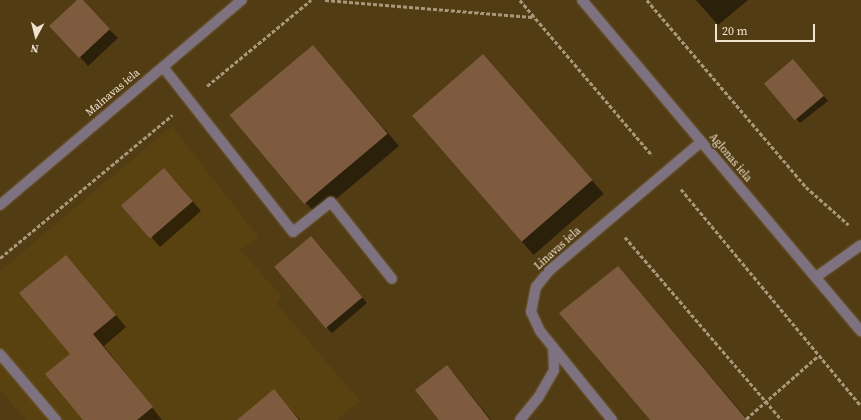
<!DOCTYPE html>
<html>
<head>
<meta charset="utf-8">
<style>
  body { margin:0 }
  #map { position:relative; width:861px; height:420px; overflow:hidden; background:#513c14; font-family:"Source Serif 4",serif }
  div>[style] { position:absolute }
  [style*='--x'] { left:calc(var(--x)*1px); top:calc(var(--y)*1px); width:calc(var(--w)*1px); rotate:calc(var(--a)*1deg) }
  .built>* { inset:0; background:#5a4210 }
  .shadow>* { inset:0; background:#0007; transform-origin:0 0 }
  .building>* { inset:0; background:#7e5b3e; transform-origin:0 0 }
  .path>* { height:2.5px; margin-top:-1.25px; transform-origin:0; background:repeating-linear-gradient(90deg,#a89779 0 4px,transparent 0 6px) }
  .roads { filter:drop-shadow(0 0 1px #6e5a35) drop-shadow(0 0 1px #6e5a35) }
  .minor>* { height:10px; margin:-5px; padding:0 5px; transform-origin:5px; border-radius:5px; background:#7e7180 }
  span { translate:-50% -50%; white-space:nowrap; text-align:center; line-height:1.15; -webkit-text-stroke:3.5px #513c14; paint-order:stroke }
  .street-label { font-size:11px; color:#f0e3ce }
  .north { position:absolute; left:16px; top:16px; width:40px; height:40px; -webkit-text-stroke:3px #513c14; paint-order:stroke; rotate:187deg; font-size:11px; font-weight:700; line-height:16px; text-align:center; color:#f0e3ce }
  .north::after { content:''; display:block; margin:auto; width:14px; height:18px; background:#f0e3ce; clip-path:polygon(50% 0,100% 100%,50% 72%,0 100%) }
  .scale { position:absolute; left:715px; top:24px; width:100px; height:18px; box-sizing:border-box; border:2px solid #f0e3ce; border-top:0; padding-left:5px; font-size:12px; line-height:14px; white-space:nowrap; color:#f0e3ce; -webkit-text-stroke:3px #513c14; paint-order:stroke }
</style>
</head>
<body>
<div id="map">
  <div class="built">
    <div style="clip-path:polygon(172px 126px,259px 238px,240px 249px,281px 296px,277px 304px,360px 401px,337px 420px,26px 420px,0 390px,0 271px)"></div>
  </div>
  <div class="shadow">
    <div style="clip-path:polygon(78px 0,118px 38px,88px 66px,80px 57px)"></div>
    <div style="clip-path:polygon(696px 0,748px 0,718px 25px)"></div>
    <div style="clip-path:polygon(313px 46px,399px 146px,317px 215px,306px 203px)"></div>
    <div style="left:483px;top:55px;width:184px;height:93px;rotate:49deg"></div>
    <div style="clip-path:polygon(797px 65px,828px 101px,800px 123px,765px 83px)"></div>
    <div style="clip-path:polygon(173px 178px,201px 211px,160px 247px,152px 238px)"></div>
    <div style="clip-path:polygon(316px 242px,367px 303px,332px 333px,327px 328px)"></div>
    <div style="clip-path:polygon(65px 256px,126px 327px,104px 346px,162px 420px,84px 420px,71px 354px)"></div>
    <div style="clip-path:polygon(618px 268px,631px 282px,748px 420px,650px 420px,560px 313px)"></div>
    <div style="clip-path:polygon(447px 366px,455px 375px,491px 420px,440px 420px)"></div>
    <div style="clip-path:polygon(274px 391px,300px 420px,238px 420px)"></div>
  </div>
  <div class="building">
    <div style="clip-path:polygon(77px 0,83px 0,110px 29px,79px 58px,49px 26px)"></div>
    <div style="left:313px;top:45px;width:116px;height:109px;rotate:50deg"></div>
    <div style="left:483px;top:54px;width:167px;height:94px;rotate:49deg"></div>
    <div style="left:793px;top:59px;width:48px;height:38px;rotate:50deg"></div>
    <div style="left:164px;top:168px;width:44px;height:57px;rotate:49deg"></div>
    <div style="left:311px;top:236px;width:80px;height:48px;rotate:50deg"></div>
    <div style="clip-path:polygon(66px 255px,116px 315px,93px 334px,153px 407px,137px 420px,83px 420px,45px 374px,70px 354px,19px 293px)"></div>
    <div style="clip-path:polygon(618px 266px,747px 420px,650px 420px,559px 313px)"></div>
    <div style="clip-path:polygon(447px 365px,490px 420px,439px 420px,415px 390px)"></div>
    <div style="clip-path:polygon(274px 389px,299px 420px,237px 420px)"></div>
  </div>
  <div class="path">
    <div style="--x:325;--y:0;--w:210;--a:4.7"></div>
    <div style="--x:520;--y:0;--w:204;--a:49.6"></div>
    <div style="--x:647;--y:0;--w:245;--a:49.6"></div>
    <div style="--x:806;--y:187;--w:57;--a:41.5"></div>
    <div style="--x:207;--y:86;--w:135;--a:-39.6"></div>
    <div style="--x:681;--y:189;--w:282;--a:50.3"></div>
    <div style="--x:625;--y:237;--w:241;--a:49.4"></div>
    <div style="--x:0;--y:258;--w:224;--a:-39.7"></div>
    <div style="--x:746;--y:419;--w:96;--a:-41.2"></div>
  </div>
  <div class="roads">
    <div class="minor">
      <div style="--x:582;--y:0;--w:433;--a:49.9"></div>
      <div style="--x:163;--y:67;--w:210;--a:51.8"></div>
      <div style="--x:293;--y:232;--w:48;--a:-38.3"></div>
      <div style="--x:331;--y:202;--w:98;--a:51.6"></div>
      <div style="--x:0;--y:205;--w:317;--a:-40.3"></div>
      <div style="--x:816;--y:277;--w:55;--a:-35.4"></div>
      <div style="--x:0;--y:354;--w:87;--a:49.7"></div>
      <div style="--x:520;--y:420;--w:28;--a:-51"></div>
      <div style="--x:538;--y:398;--w:32;--a:-60"></div>
      <div style="--x:554;--y:370;--w:23;--a:-92"></div>
      <div style="--x:612;--y:420;--w:114;--a:-129"></div>
      <div style="--x:540;--y:331;--w:21;--a:-115"></div>
      <div style="--x:531;--y:312;--w:25;--a:-79"></div>
      <div style="--x:536;--y:287;--w:22;--a:-51"></div>
      <div style="--x:550;--y:270;--w:198;--a:-40.3"></div>
    </div>
  </div>
  <div class="street-label">
    <span style="left:113px;top:93px;rotate:-40deg">Malnavas iela</span>
    <span style="left:730px;top:158px;rotate:50deg">Aglonas iela</span>
    <span style="left:558px;top:249px;rotate:-42deg">Linavas iela</span>
  </div>
  <div class="north">N</div>
  <div class="scale">20 m</div>
</div>
</body>
</html>
